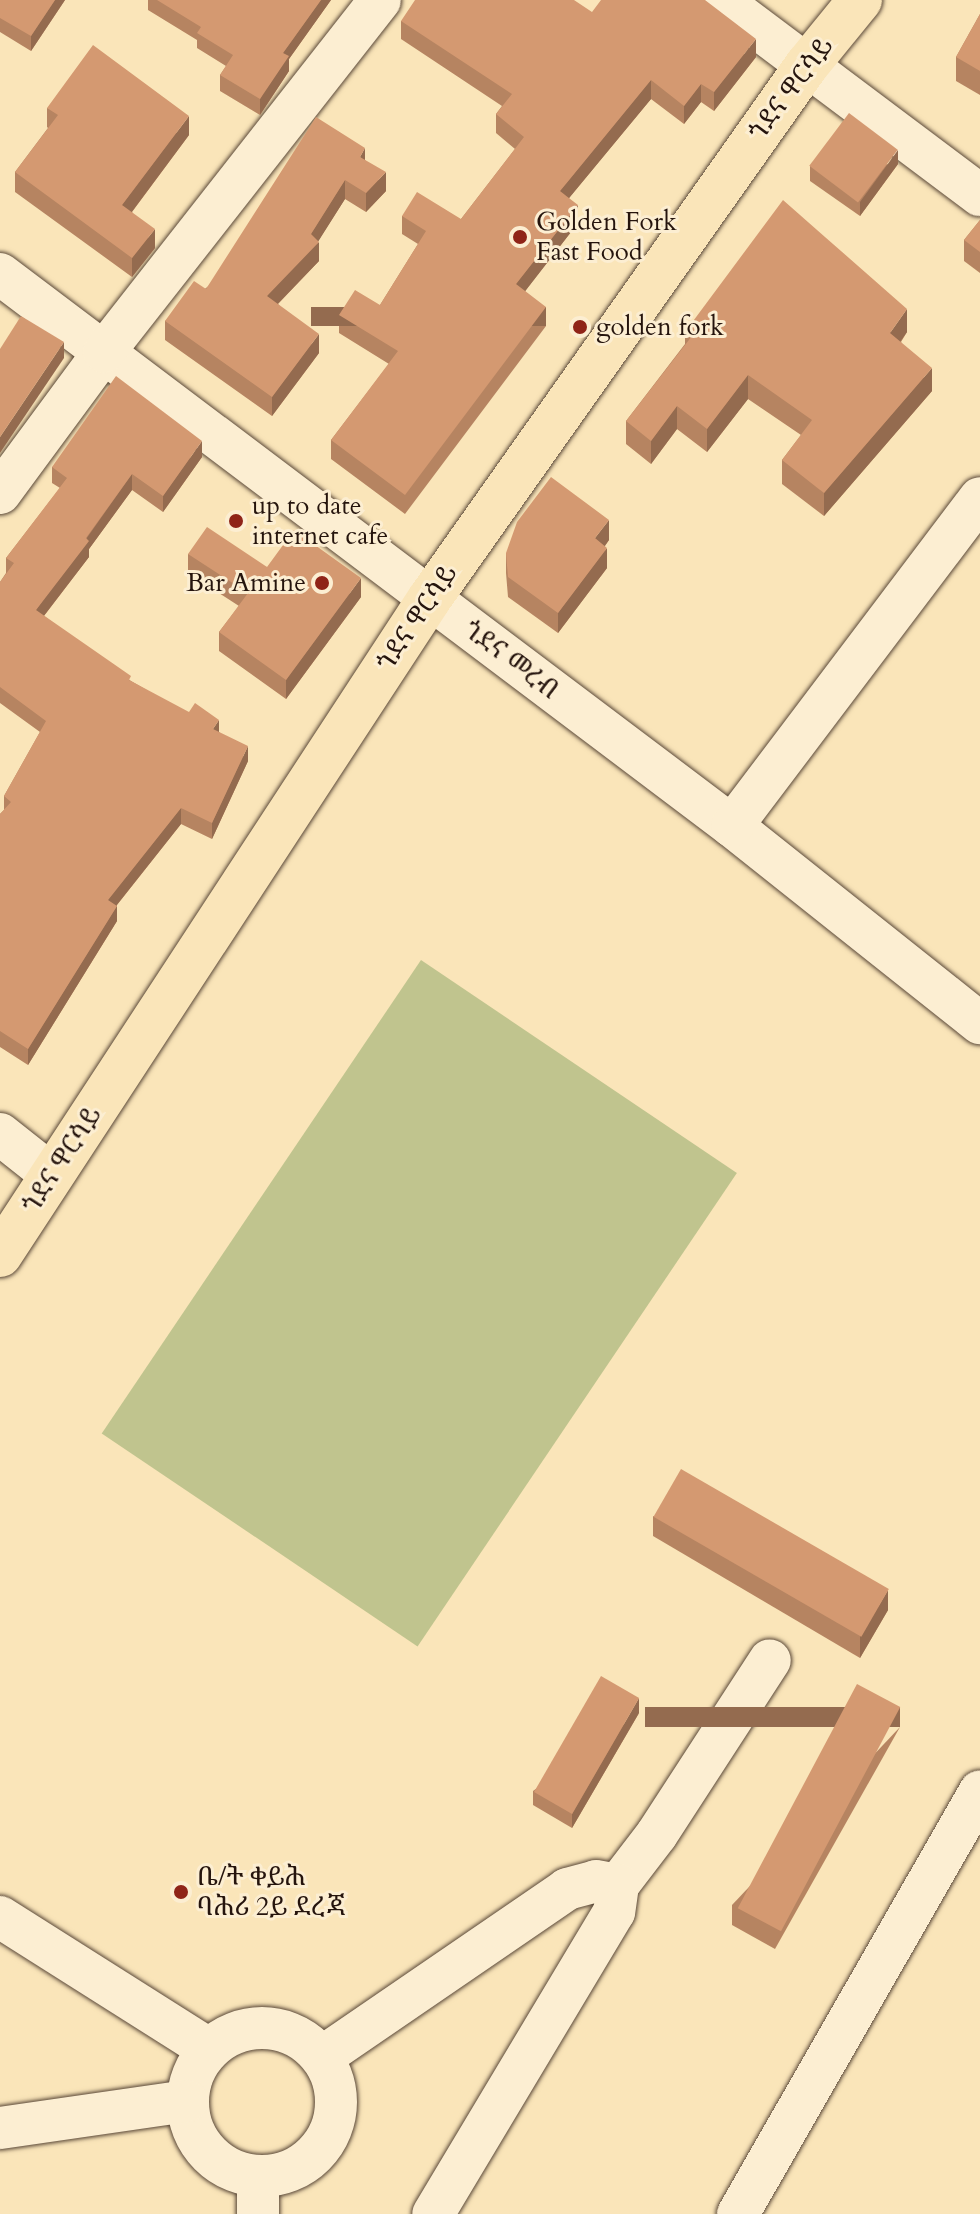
<!DOCTYPE html>
<html>
<head>
<meta charset="utf-8">
<style>
  body { margin:0 }
  #map { position:relative; width:980px; height:2214px; overflow:hidden; background:#fae5b9; font-family:Cardo,"Noto Serif Ethiopic",serif }
  div>[style] { position:absolute }
  [style*='--x'] { left:calc(var(--x)*1px); top:calc(var(--y)*1px); width:calc(var(--w)*1px); rotate:calc(var(--a)*1deg) }
  .green>* { inset:0; background:#c0c48e; transform-origin:0 0 }
  .roads { filter:drop-shadow(0 0 2px #5a4838) drop-shadow(0 0 2px #5a4838) }
  .minor>* { height:42px; margin:-21px; padding:0 21px; transform-origin:21px; border-radius:21px; background:#fceed2 }
  .minor>.ring { margin:-21px; padding:0; box-sizing:content-box; background:none; border:42px solid #fceed2; border-radius:50% }
  .major>* { height:44px; margin:-22px; padding:0 22px; transform-origin:22px; border-radius:22px; background:#fae5b9 }
  .wall>* { inset:0; background:#b68461 }
  .shaded-wall>* { inset:0; background:#946b4f; transform-origin:0 0 }
  .building>* { inset:0; background:#d49971; transform-origin:0 0 }
  .dots>* { width:22px; height:22px; translate:-50% -50%; box-sizing:border-box; border:4px solid #fceed2; border-radius:50% }
  span { translate:-50% -50%; white-space:nowrap; text-align:center; line-height:1.15; -webkit-text-stroke:6px #fceed2; paint-order:stroke }
  .street-label { font-size:26px; color:#25140d }
  .poi-label { font-size:26px; color:#25140d }
  .left { translate:0 -50%; text-align:left }
  .right { translate:-100% -50%; text-align:right }
</style>
</head>
<body>
<div id="map">
  <div class="green">
    <div style="left:421px;top:960px;width:381px;height:571px;rotate:34deg"></div>
  </div>
  <div class="roads">
    <div class="minor">
      <div style="--x:720;--y:0;--w:325;--a:36.9"></div>
      <div style="--x:0;--y:274;--w:917;--a:37.02"></div>
      <div style="--x:732;--y:826;--w:317;--a:38.5"></div>
      <div style="--x:0;--y:493;--w:175;--a:-53.6"></div>
      <div style="--x:104;--y:352;--w:447;--a:-51.9"></div>
      <div style="--x:732;--y:826;--w:411;--a:-52.9"></div>
      <div style="--x:0;--y:1134;--w:66;--a:38.3"></div>
      <div style="--x:618;--y:1885;--w:64;--a:-52.6"></div>
      <div style="--x:657;--y:1834;--w:207;--a:-57"></div>
      <div style="--x:0;--y:1917;--w:245;--a:32.3"></div>
      <div class="ring" style="left:188px;top:2028px;width:106px;height:106px"></div>
      <div style="--x:322;--y:2057;--w:297;--a:-34.4"></div>
      <div style="--x:567;--y:1889;--w:30;--a:-15"></div>
      <div style="--x:596;--y:1881;--w:22;--a:10"></div>
      <div style="--x:618;--y:1885;--w:27;--a:98"></div>
      <div style="--x:614;--y:1912;--w:352;--a:120.9"></div>
      <div style="--x:0;--y:2128;--w:189;--a:-8.2"></div>
      <div style="--x:258;--y:2214;--w:37;--a:-90"></div>
      <div style="--x:738;--y:2214;--w:487;--a:-60.2"></div>
    </div>
    <div class="major">
      <div style="--x:0;--y:1255;--w:785;--a:-56.8"></div>
      <div style="--x:430;--y:598;--w:653;--a:-54.73"></div>
      <div style="--x:807;--y:65;--w:84;--a:-50.8"></div>
    </div>
  </div>
  <div class="wall">
    <div style="clip-path:polygon(0 0,65px 0,31px 51px,0 32px)"></div>
    <div style="clip-path:polygon(148px 0,331px 0,289px 59px,289px 71px,260px 115px,220px 91px,220px 75px,226px 66px,197px 48px,197px 40px,148px 10px)"></div>
    <div style="clip-path:polygon(592px 12px,756px 57px,714px 111px,701px 102px,684px 124px,651px 99px,569px 198px,578px 223px,525px 291px,546px 326px,405px 514px,331px 459px,331px 440px,389px 364px,339px 333px,339px 315px,380px 305px,418px 244px,402px 234px,402px 216px,461px 219px,515px 149px,496px 133px,496px 114px,502px 106px,401px 39px,401px 21px)"></div>
    <div style="clip-path:polygon(980px 14px,980px 95px,956px 81px,956px 57px)"></div>
    <div style="clip-path:polygon(47px 108px,189px 135px,132px 212px,155px 248px,132px 277px,15px 192px,15px 172px,48px 128px,47px 127px)"></div>
    <div style="clip-path:polygon(365px 160px,386px 191px,366px 212px,345px 199px,318px 241px,319px 261px,278px 304px,319px 353px,272px 416px,165px 340px,165px 321px)"></div>
    <div style="clip-path:polygon(898px 164px,860px 216px,810px 181px,810px 166px)"></div>
    <div style="clip-path:polygon(980px 220px,980px 273px,964px 261px,964px 240px)"></div>
    <div style="clip-path:polygon(685px 332px,907px 332px,901px 342px,932px 391px,824px 516px,782px 484px,782px 460px,801px 435px,748px 399px,707px 452px,677px 429px,651px 464px,626px 444px,626px 421px,685px 344px)"></div>
    <div style="clip-path:polygon(202px 457px,163px 512px,132px 490px,89px 549px,89px 557px,44px 616px,131px 681px,219px 732px,248px 761px,212px 839px,181px 824px,117px 905px,117px 921px,28px 1065px,0 1047px,0 814px,4px 810px,4px 796px,40px 732px,0 703px,0 582px,6px 573px,6px 558px,60px 488px,52px 483px,52px 467px)"></div>
    <div style="clip-path:polygon(609px 540px,605px 546px,607px 568px,558px 633px,508px 597px,506px 573px,506px 553px)"></div>
    <div style="clip-path:polygon(188px 554px,267px 567px,361px 597px,286px 699px,219px 651px,219px 632px,239px 606px,188px 573px)"></div>
    <div style="clip-path:polygon(653px 1516px,888px 1610px,860px 1658px,653px 1536px)"></div>
    <div style="clip-path:polygon(639px 1713px,572px 1828px,533px 1805px,533px 1791px)"></div>
    <div style="clip-path:polygon(900px 1727px,775px 1949px,732px 1925px,732px 1905px)"></div>
  </div>
  <div class="shaded-wall">
    <div style="clip-path:polygon(55px 0,65px 0,31px 51px,31px 36px)"></div>
    <div style="clip-path:polygon(321px 0,331px 0,289px 59px,289px 71px,260px 115px,260px 99px,283px 53px)"></div>
    <div style="clip-path:polygon(756px 39px,756px 57px,714px 111px,714px 92px)"></div>
    <div style="clip-path:polygon(651px 80px,651px 99px,560px 209px,560px 191px)"></div>
    <div style="clip-path:polygon(701px 84px,701px 102px,684px 124px,684px 106px)"></div>
    <div style="clip-path:polygon(189px 116px,189px 135px,122px 225px,122px 205px)"></div>
    <div style="clip-path:polygon(365px 148px,365px 167px,360px 157px)"></div>
    <div style="clip-path:polygon(898px 150px,898px 164px,860px 216px,860px 202px)"></div>
    <div style="clip-path:polygon(386px 172px,386px 191px,366px 212px,366px 193px)"></div>
    <div style="clip-path:polygon(345px 180px,345px 199px,316px 245px,319px 242px,319px 261px,267px 315px,267px 296px,311px 234px)"></div>
    <div style="clip-path:polygon(578px 205px,578px 223px,516px 303px,516px 284px)"></div>
    <div style="clip-path:polygon(155px 229px,155px 248px,132px 277px,132px 258px)"></div>
    <div style="left:546px;top:307px;width:19px;height:235px;rotate:90deg"></div>
    <div style="clip-path:polygon(907px 309px,907px 332px,890px 356px,890px 333px)"></div>
    <div style="clip-path:polygon(319px 334px,319px 353px,272px 416px,272px 397px)"></div>
    <div style="clip-path:polygon(64px 342px,64px 358px,0 453px,0 437px)"></div>
    <div style="clip-path:polygon(932px 368px,932px 391px,824px 516px,824px 493px)"></div>
    <div style="clip-path:polygon(748px 375px,748px 399px,707px 452px,707px 429px)"></div>
    <div style="clip-path:polygon(677px 406px,677px 429px,651px 464px,651px 441px)"></div>
    <div style="clip-path:polygon(202px 441px,202px 457px,163px 512px,163px 496px)"></div>
    <div style="clip-path:polygon(132px 474px,132px 490px,89px 549px,89px 557px,36px 626px,36px 610px)"></div>
    <div style="clip-path:polygon(609px 520px,609px 540px,595px 559px,595px 538px)"></div>
    <div style="clip-path:polygon(607px 548px,607px 568px,558px 633px,558px 613px)"></div>
    <div style="clip-path:polygon(361px 578px,361px 597px,286px 699px,286px 680px)"></div>
    <div style="clip-path:polygon(219px 720px,219px 736px,213px 729px)"></div>
    <div style="clip-path:polygon(248px 746px,248px 761px,212px 839px,212px 823px)"></div>
    <div style="clip-path:polygon(181px 808px,181px 824px,108px 916px,108px 900px)"></div>
    <div style="clip-path:polygon(117px 906px,117px 921px,28px 1065px,28px 1049px)"></div>
    <div style="clip-path:polygon(888px 1590px,888px 1610px,860px 1658px,860px 1637px)"></div>
    <div style="clip-path:polygon(639px 1698px,639px 1713px,572px 1828px,572px 1814px)"></div>
    <div style="left:900px;top:1707px;width:20px;height:255px;rotate:90deg"></div>
  </div>
  <div class="building">
    <div style="clip-path:polygon(0 0,55px 0,31px 36px,0 18px)"></div>
    <div style="clip-path:polygon(157px 0,321px 0,283px 53px,289px 56px,260px 99px,220px 75px,233px 55px,197px 33px,201px 27px)"></div>
    <div style="clip-path:polygon(415px 0,574px 0,592px 12px,601px 0,705px 0,756px 39px,714px 92px,701px 84px,684px 106px,651px 80px,560px 191px,578px 205px,516px 284px,546px 307px,405px 495px,331px 440px,398px 351px,339px 315px,355px 290px,380px 305px,426px 231px,402px 216px,417px 192px,461px 219px,524px 137px,496px 114px,512px 94px,401px 21px)"></div>
    <div style="clip-path:polygon(980px 14px,980px 71px,956px 57px)"></div>
    <div style="clip-path:polygon(93px 45px,189px 116px,122px 205px,155px 229px,132px 258px,15px 172px,58px 115px,47px 108px)"></div>
    <div style="left:849px;top:113px;width:61px;height:66px;rotate:37deg"></div>
    <div style="clip-path:polygon(316px 117px,365px 148px,360px 157px,386px 172px,366px 193px,345px 180px,311px 234px,319px 242px,267px 296px,319px 334px,272px 397px,165px 321px,194px 281px,206px 289px)"></div>
    <div style="clip-path:polygon(783px 200px,907px 309px,890px 333px,932px 368px,824px 493px,782px 460px,812px 420px,748px 375px,707px 429px,677px 406px,651px 441px,626px 421px,692px 336px,685px 332px)"></div>
    <div style="clip-path:polygon(980px 220px,980px 252px,964px 240px)"></div>
    <div style="clip-path:polygon(21px 316px,64px 342px,0 437px,0 349px)"></div>
    <div style="clip-path:polygon(116px 376px,202px 441px,163px 496px,132px 474px,86px 538px,89px 541px,36px 610px,131px 676px,129px 680px,189px 712px,195px 703px,219px 720px,213px 729px,248px 746px,212px 823px,181px 808px,108px 900px,117px 906px,28px 1049px,0 1031px,0 814px,11px 802px,4px 796px,46px 721px,0 687px,0 582px,14px 563px,6px 558px,67px 478px,52px 467px)"></div>
    <div style="clip-path:polygon(551px 477px,609px 520px,595px 538px,607px 548px,558px 613px,508px 577px,506px 553px,517px 522px)"></div>
    <div style="clip-path:polygon(207px 527px,267px 567px,294px 530px,361px 578px,286px 680px,219px 632px,248px 593px,188px 554px)"></div>
    <div style="left:681px;top:1469px;width:240px;height:55px;rotate:30deg"></div>
    <div style="left:601px;top:1676px;width:44px;height:134px;rotate:30deg"></div>
    <div style="left:857px;top:1684px;width:49px;height:254px;rotate:28deg"></div>
  </div>
  <div class="dots">
    <div style="left:520px;top:237px;background:#8f2418"></div>
    <div style="left:580px;top:327px;background:#8f2418"></div>
    <div style="left:236px;top:521px;background:#8f2418"></div>
    <div style="left:322px;top:583px;background:#8f2418"></div>
    <div style="left:181px;top:1892px;background:#8f2418"></div>
  </div>
  <div class="street-label">
    <span style="left:791px;top:89px;rotate:-53deg">ጎደና ዋርሳይ</span>
    <span style="left:417px;top:618px;rotate:-56deg">ጎደና ዋርሳይ</span>
    <span style="left:511px;top:660px;rotate:37deg">ጎደና መረብ</span>
    <span style="left:62px;top:1160px;rotate:-57deg">ጎደና ዋርሳይ</span>
  </div>
  <div class="poi-label">
    <span class="left" style="left:536px;top:237px">Golden Fork<br>Fast Food</span>
    <span class="left" style="left:596px;top:327px">golden fork</span>
    <span class="left" style="left:252px;top:521px">up to date<br>internet cafe</span>
    <span class="right" style="left:306px;top:583px">Bar Amine</span>
    <span class="left" style="left:197px;top:1892px">ቤ/ት ቀይሕ<br>ባሕሪ 2ይ ደረጃ</span>
  </div>
</div>
</body>
</html>
